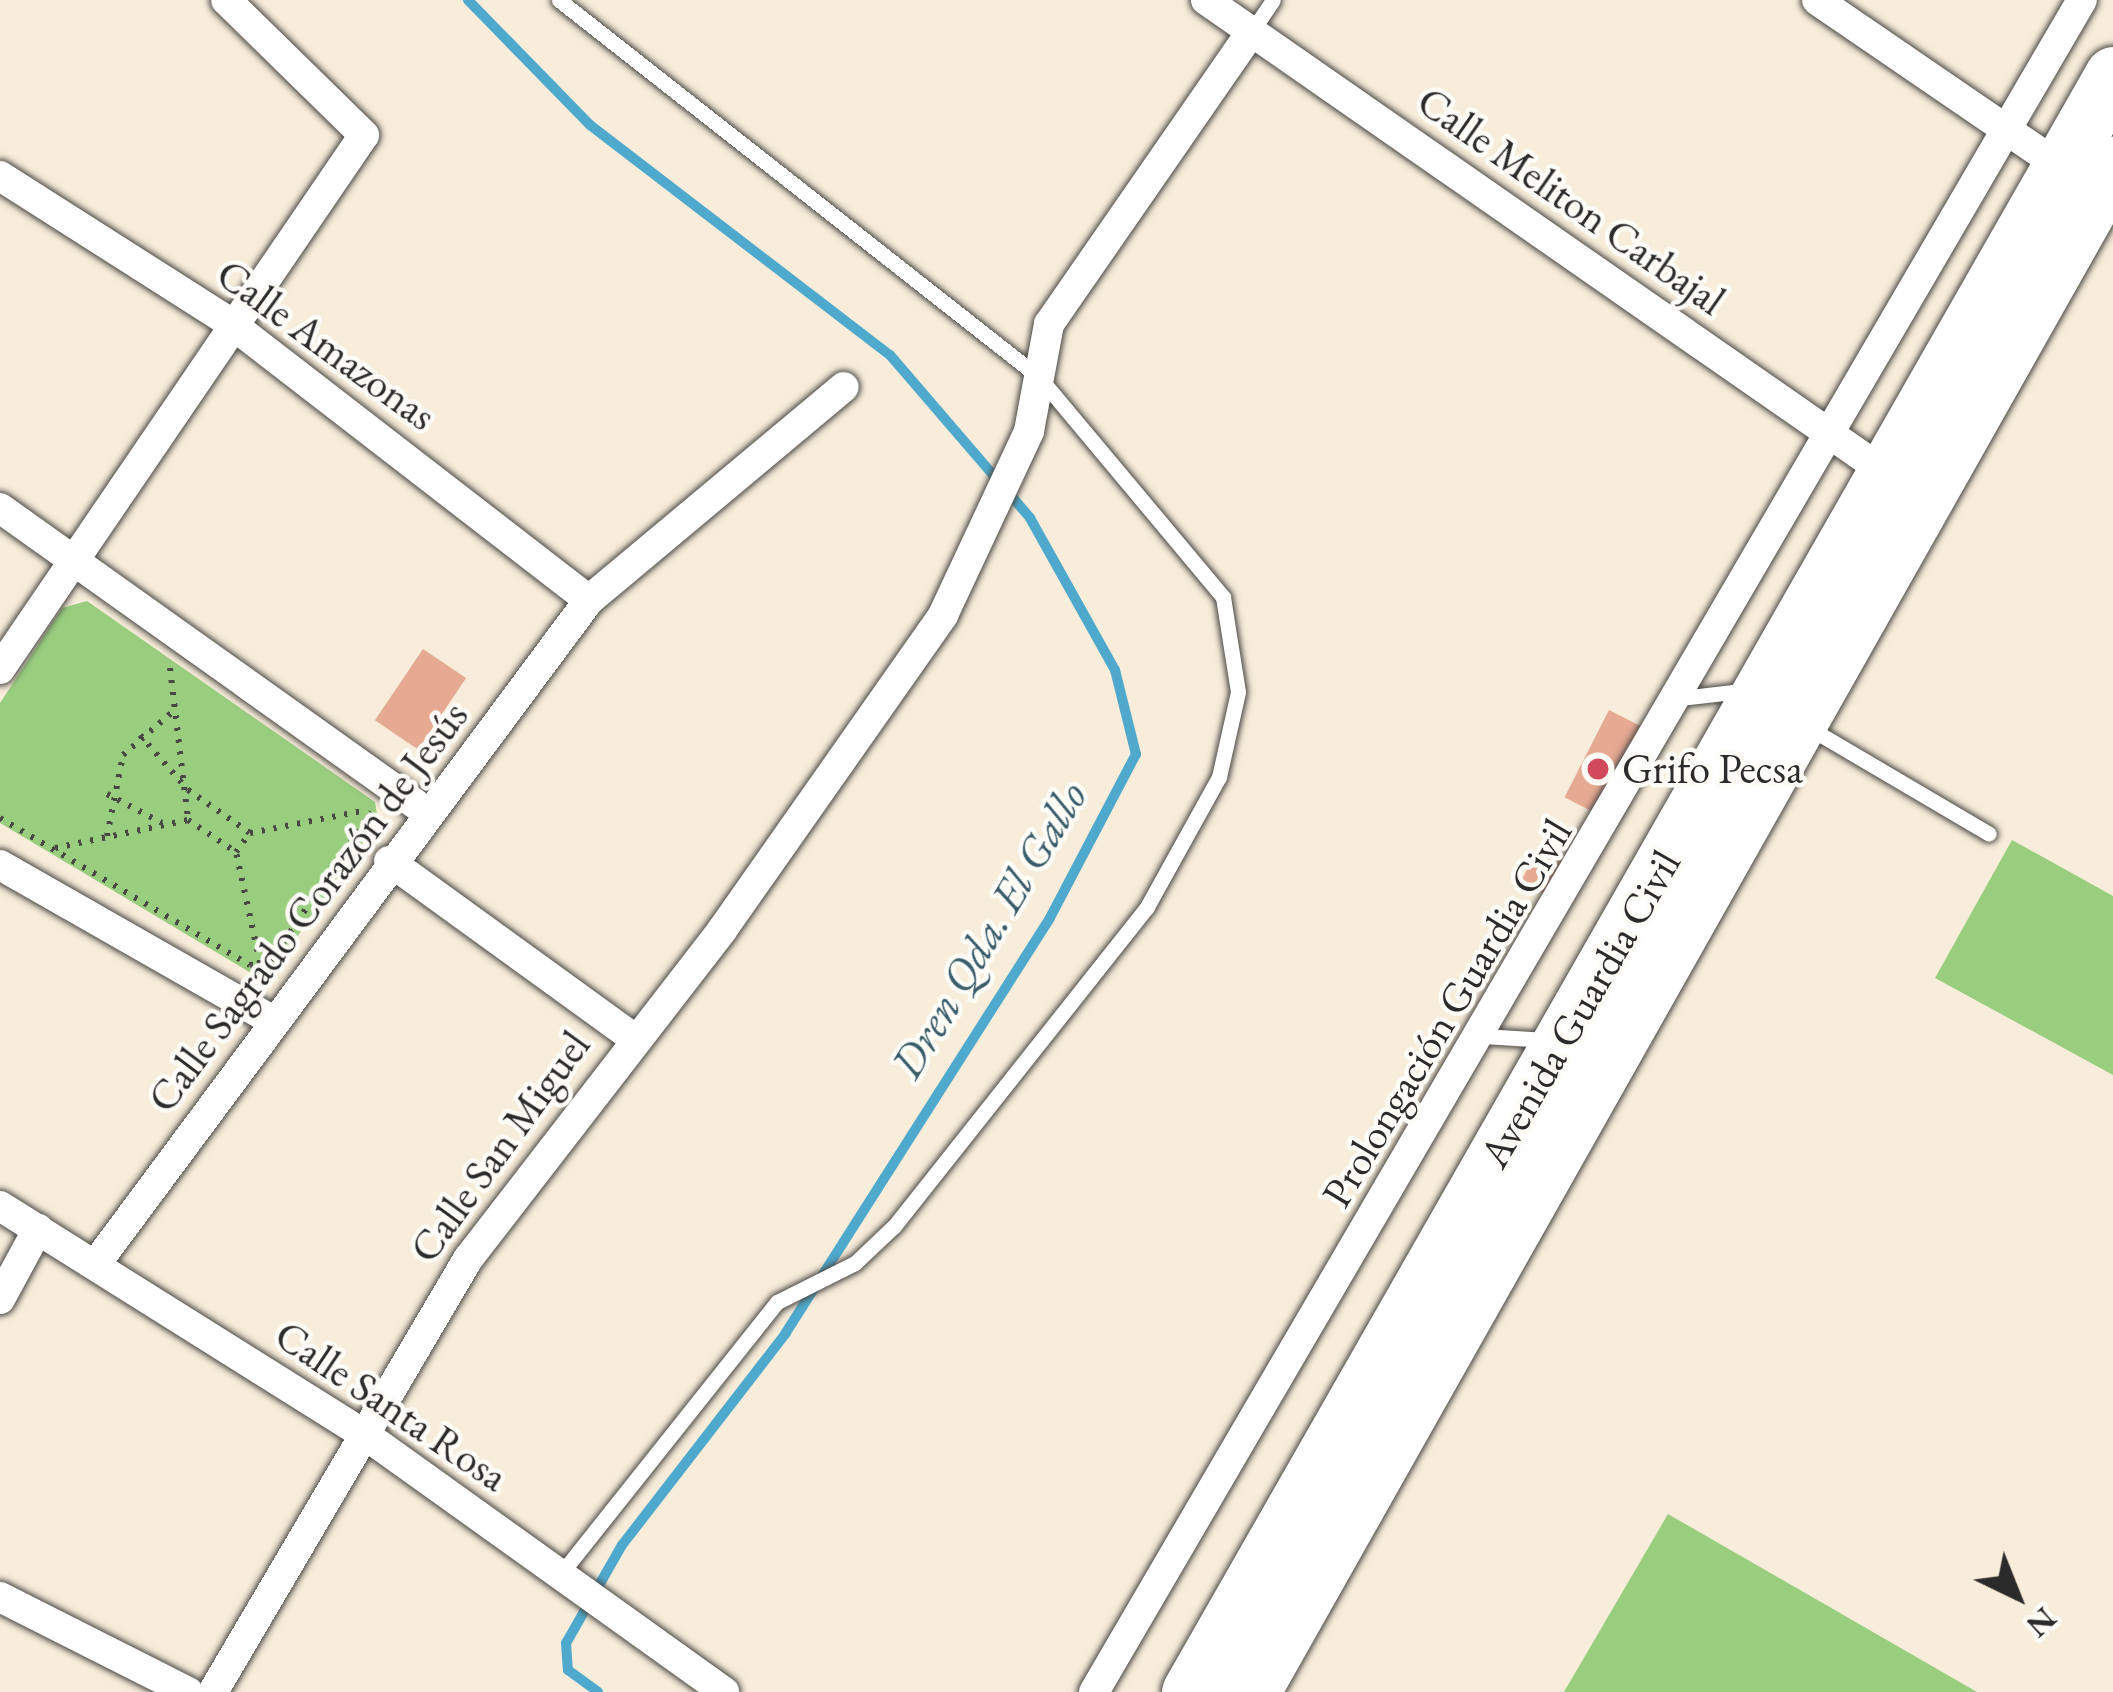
<!DOCTYPE html>
<html>
<head>
<meta charset="utf-8">
<style>
  body { margin:0 }
  #map { position:relative; width:2113px; height:1692px; overflow:hidden; background:#f8ecda; font-family:"EB Garamond",serif }
  div>[style] { position:absolute }
  [style*='--x'] { left:calc(var(--x)*1px); top:calc(var(--y)*1px); width:calc(var(--w)*1px); rotate:calc(var(--a)*1deg) }
  .green>* { inset:0; background:#99ce7f }
  .stream>* { height:10px; margin:-5px; padding:0 5px; transform-origin:5px; border-radius:5px; background:#4fa9cc }
  .building>* { inset:0; background:#e6a992; transform-origin:0 0 }
  .path>* { height:6px; margin-top:-3px; transform-origin:0; background:repeating-linear-gradient(90deg,#4a4845 0 3px,transparent 0 12px) }
  .roads { filter:drop-shadow(0 0 3px #4a4845) drop-shadow(0 0 3px #4a4845) }
  .lane>* { height:15px; margin:-7.5px; padding:0 7.5px; transform-origin:7.5px; border-radius:7.5px; background:#fff }
  .street>* { height:30px; margin:-15px; padding:0 15px; transform-origin:15px; border-radius:15px; background:#fff }
  .highway>* { height:57px; margin:-28.5px; padding:0 28.5px; transform-origin:28.5px; border-radius:28.5px; background:#fff }
  .dots>* { width:33px; height:33px; translate:-50% -50%; box-sizing:border-box; border:6px solid #fdfcf7; border-radius:50% }
  span { translate:-50% -50%; white-space:nowrap; text-align:center; line-height:1.15; -webkit-text-stroke:9px #fdfcf7; paint-order:stroke }
  .street-label { font-size:42px; color:#2b2b2b }
  .poi-label { font-size:42px; color:#2b2b2b }
  .left { translate:0 -50%; text-align:left }
  .water-label { font-size:45px; color:#395d6b; font-style:italic }
  .north { position:absolute; left:1957px; top:1536px; width:120px; height:120px; -webkit-text-stroke:9px #fdfcf7; paint-order:stroke; rotate:137deg; font-size:33px; font-weight:700; line-height:48px; text-align:center; color:#2b2b2b }
  .north::after { content:''; display:block; margin:auto; width:42px; height:54px; background:#2b2b2b; clip-path:polygon(50% 0,100% 100%,50% 72%,0 100%) }
</style>
</head>
<body>
<div id="map">
  <div class="green">
    <div style="clip-path:polygon(87px 601px,375px 802px,378px 821px,276px 967px,251px 973px,0 823px,0 703px,62px 608px)"></div>
    <div style="clip-path:polygon(2012px 840px,2113px 896px,2113px 1075px,1935px 978px)"></div>
    <div style="clip-path:polygon(1668px 1514px,1977px 1692px,1564px 1692px)"></div>
  </div>
  <div class="stream">
    <div style="--x:468;--y:0;--w:175;--a:45.7"></div>
    <div style="--x:590;--y:125;--w:378;--a:37.5"></div>
    <div style="--x:890;--y:355;--w:215;--a:49.3"></div>
    <div style="--x:1030;--y:518;--w:174;--a:60.8"></div>
    <div style="--x:1115;--y:670;--w:87;--a:76"></div>
    <div style="--x:1136;--y:754;--w:185;--a:117.7"></div>
    <div style="--x:1050;--y:918;--w:492;--a:122.5"></div>
    <div style="--x:786;--y:1333;--w:268;--a:127.7"></div>
    <div style="--x:622;--y:1545;--w:113;--a:119.7"></div>
    <div style="--x:566;--y:1643;--w:27;--a:86"></div>
    <div style="--x:568;--y:1670;--w:37;--a:36"></div>
  </div>
  <div class="building">
    <div style="left:423px;top:649px;width:52px;height:86px;rotate:34deg"></div>
    <div style="left:1609px;top:710px;width:39px;height:98px;rotate:27deg"></div>
    <div style="left:1540px;top:844px;width:35px;height:43px;rotate:27deg"></div>
  </div>
  <div class="path">
    <div style="--x:170;--y:668;--w:153;--a:83.2"></div>
    <div style="--x:140;--y:735;--w:73;--a:48.9"></div>
    <div style="--x:188;--y:790;--w:75;--a:34.7"></div>
    <div style="--x:107;--y:794;--w:62;--a:27.8"></div>
    <div style="--x:0;--y:818;--w:290;--a:30.5"></div>
    <div style="--x:250;--y:965;--w:20;--a:-9"></div>
    <div style="--x:270;--y:962;--w:181;--a:-56"></div>
    <div style="--x:107;--y:836;--w:83;--a:-78.8"></div>
    <div style="--x:123;--y:755;--w:70;--a:-41"></div>
    <div style="--x:55;--y:848;--w:136;--a:-11.9"></div>
    <div style="--x:188;--y:820;--w:58;--a:33.7"></div>
    <div style="--x:260;--y:963;--w:114;--a:-102.2"></div>
    <div style="--x:236;--y:852;--w:24;--a:-54"></div>
    <div style="--x:250;--y:833;--w:119;--a:-11.1"></div>
  </div>
  <div class="roads">
    <div class="lane">
      <div style="--x:559;--y:0;--w:610;--a:38.15"></div>
      <div style="--x:1039;--y:377;--w:287;--a:50.1"></div>
      <div style="--x:1223;--y:597;--w:96;--a:81"></div>
      <div style="--x:1238;--y:692;--w:87;--a:102.6"></div>
      <div style="--x:1219;--y:777;--w:149;--a:119"></div>
      <div style="--x:1147;--y:907;--w:407;--a:128.4"></div>
      <div style="--x:894;--y:1226;--w:54;--a:136.5"></div>
      <div style="--x:855;--y:1263;--w:87;--a:153.4"></div>
      <div style="--x:777;--y:1302;--w:345;--a:128.5"></div>
      <div style="--x:1252;--y:31;--w:37;--a:-56"></div>
      <div style="--x:1681;--y:698;--w:68;--a:-6.7"></div>
      <div style="--x:1806;--y:726;--w:212;--a:30.5"></div>
      <div style="--x:1483;--y:1036;--w:64;--a:3.6"></div>
    </div>
    <div class="street">
      <div style="--x:1206;--y:0;--w:828;--a:34.82"></div>
      <div style="--x:1817;--y:0;--w:296;--a:34.4"></div>
      <div style="--x:0;--y:176;--w:272;--a:32.5"></div>
      <div style="--x:229;--y:322;--w:455;--a:37.7"></div>
      <div style="--x:0;--y:508;--w:526;--a:35.47"></div>
      <div style="--x:0;--y:669;--w:646;--a:-55.72"></div>
      <div style="--x:364;--y:135;--w:193;--a:-135.6"></div>
      <div style="--x:389;--y:861;--w:299;--a:35.9"></div>
      <div style="--x:0;--y:865;--w:314;--a:29.7"></div>
      <div style="--x:0;--y:1206;--w:430;--a:32.1"></div>
      <div style="--x:364;--y:1434;--w:443;--a:35.6"></div>
      <div style="--x:95;--y:1265;--w:828;--a:-53.39"></div>
      <div style="--x:589;--y:600;--w:332;--a:-39.9"></div>
      <div style="--x:0;--y:1299;--w:80;--a:-61.5"></div>
      <div style="--x:0;--y:1597;--w:211;--a:26.8"></div>
      <div style="--x:213;--y:1692;--w:503;--a:-59.51"></div>
      <div style="--x:468;--y:1259;--w:416;--a:-52.3"></div>
      <div style="--x:722;--y:930;--w:385;--a:-54.9"></div>
      <div style="--x:943;--y:615;--w:203;--a:-64.9"></div>
      <div style="--x:1029;--y:431;--w:109;--a:-79.4"></div>
      <div style="--x:1049;--y:324;--w:356;--a:-55.3"></div>
      <div style="--x:1094;--y:1692;--w:1959;--a:-59.72"></div>
    </div>
    <div class="highway">
      <div style="--x:1190;--y:1692;--w:1862;--a:-60.28"></div>
      <div style="--x:1251;--y:1692;--w:1754;--a:-60.56"></div>
    </div>
  </div>
  <div class="dots">
    <div style="left:1598px;top:769px;background:#d1495b"></div>
  </div>
  <div class="street-label">
    <span style="left:1571px;top:201px;rotate:35deg">Calle Meliton Carbajal</span>
    <span style="left:326px;top:345px;rotate:36deg">Calle Amazonas</span>
    <span style="left:308px;top:907px;rotate:-53deg">Calle Sagrado Corazón de Jesús</span>
    <span style="left:1580px;top:1009px;rotate:-60deg">Avenida Guardia Civil</span>
    <span style="left:1447px;top:1013px;rotate:-59deg">Prolongación Guardia Civil</span>
    <span style="left:500px;top:1147px;rotate:-54deg">Calle San Miguel</span>
    <span style="left:391px;top:1406px;rotate:34deg">Calle Santa Rosa</span>
  </div>
  <div class="poi-label">
    <span class="left" style="left:1622px;top:769px">Grifo Pecsa</span>
  </div>
  <div class="water-label">
    <span style="left:989px;top:930px;rotate:-59deg">Dren Qda. El Gallo</span>
  </div>
  <div class="north">N</div>
</div>
</body>
</html>
